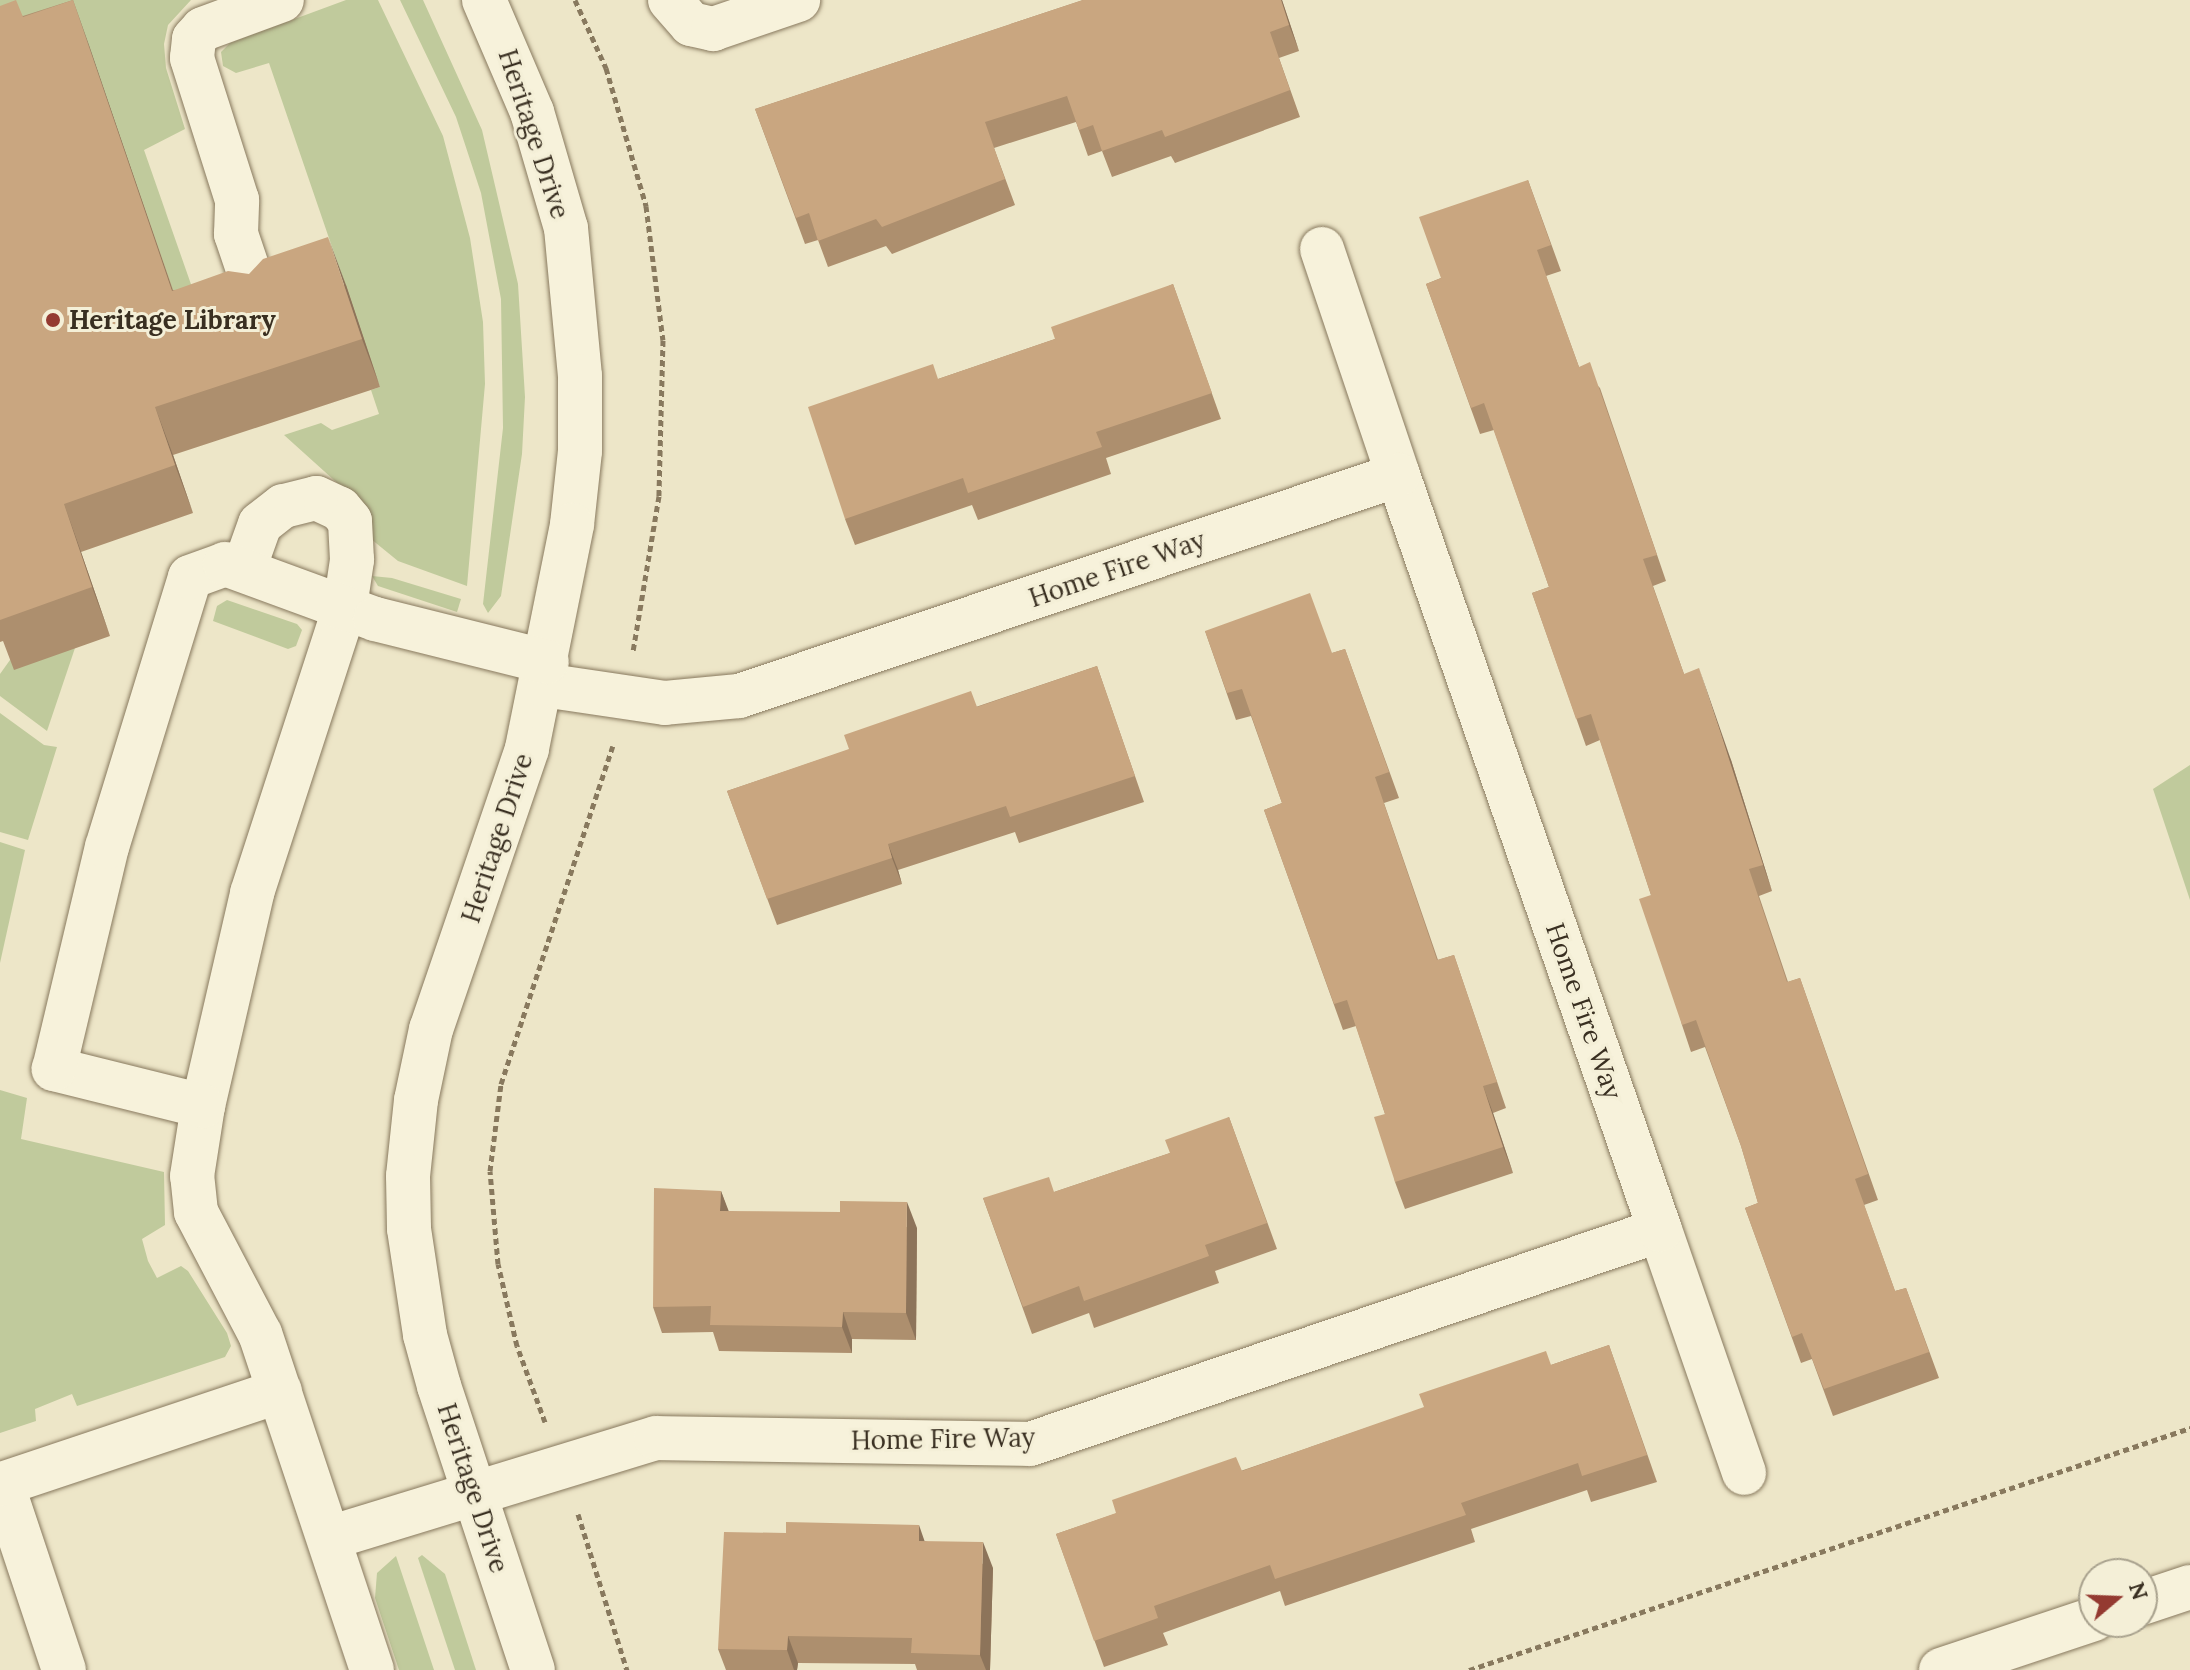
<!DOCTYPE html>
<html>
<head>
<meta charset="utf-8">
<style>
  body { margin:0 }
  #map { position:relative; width:2190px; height:1670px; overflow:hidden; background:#ede6c8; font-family:Lora,serif }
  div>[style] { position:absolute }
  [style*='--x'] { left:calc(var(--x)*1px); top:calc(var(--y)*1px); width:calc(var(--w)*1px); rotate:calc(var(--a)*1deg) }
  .green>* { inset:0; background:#c0ca9c }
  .path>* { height:5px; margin-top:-2.5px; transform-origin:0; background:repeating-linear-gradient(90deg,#88795e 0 6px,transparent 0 10px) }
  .roads { filter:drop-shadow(0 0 2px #88795e) drop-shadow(0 0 2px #88795e) }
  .minor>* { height:44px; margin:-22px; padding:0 22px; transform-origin:22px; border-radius:22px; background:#f7f2db }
  .wall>* { inset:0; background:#ad8f6e }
  .shaded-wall>* { inset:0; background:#8d745a }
  .building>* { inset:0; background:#c9a680 }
  .dots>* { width:22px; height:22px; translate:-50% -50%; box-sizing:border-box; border:4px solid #f4efd7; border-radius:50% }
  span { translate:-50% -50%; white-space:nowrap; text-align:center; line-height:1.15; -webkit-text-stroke:6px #f4efd7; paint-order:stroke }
  .street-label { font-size:26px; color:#392f21 }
  .poi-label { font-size:26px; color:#392f21; font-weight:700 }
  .left { translate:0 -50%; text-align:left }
  .north { position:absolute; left:2078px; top:1558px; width:80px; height:80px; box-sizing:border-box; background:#f4efd7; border:2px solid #a9a28e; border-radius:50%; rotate:71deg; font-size:22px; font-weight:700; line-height:32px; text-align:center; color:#392f21 }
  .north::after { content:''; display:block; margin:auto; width:28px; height:36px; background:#943a31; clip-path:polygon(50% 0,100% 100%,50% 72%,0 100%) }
</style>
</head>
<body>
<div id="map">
  <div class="green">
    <div style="clip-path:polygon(0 0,191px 0,168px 25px,164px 44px,166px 68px,185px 129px,144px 150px,193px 290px,189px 339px,0 60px)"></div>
    <div style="clip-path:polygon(346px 0,378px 0,443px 136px,470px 238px,483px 322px,485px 384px,467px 586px,398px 561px,371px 539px,372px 520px,365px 508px,284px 435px,321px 423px,332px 430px,379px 414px,371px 390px,380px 387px,269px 63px,236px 73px,223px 66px,221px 52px,230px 43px)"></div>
    <div style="clip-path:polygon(400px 0,423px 0,482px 130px,518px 284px,525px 397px,522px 454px,501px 596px,488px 613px,483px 604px,503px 428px,501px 299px,481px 193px,456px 117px)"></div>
    <div style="clip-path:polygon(372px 576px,392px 578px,461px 599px,457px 612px,378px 586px)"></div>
    <div style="clip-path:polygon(227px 600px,297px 624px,302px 630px,296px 646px,288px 649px,213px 621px,217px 606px)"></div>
    <div style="clip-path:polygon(75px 648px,47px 731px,0 696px,0 674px,10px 660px)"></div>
    <div style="clip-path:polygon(0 713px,44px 745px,57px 747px,28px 840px,0 832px)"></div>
    <div style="clip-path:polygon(2190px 765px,2190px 900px,2153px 789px)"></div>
    <div style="clip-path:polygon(0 842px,25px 850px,0 963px)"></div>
    <div style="clip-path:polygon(0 1090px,27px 1098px,21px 1139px,164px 1172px,165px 1225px,142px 1239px,148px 1261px,157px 1278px,181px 1266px,188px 1271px,227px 1333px,231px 1346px,225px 1357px,77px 1406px,72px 1394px,35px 1409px,36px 1421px,0 1433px)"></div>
    <div style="clip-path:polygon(422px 1555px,445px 1574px,476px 1670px,455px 1670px,418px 1558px)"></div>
    <div style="clip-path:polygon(396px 1556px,434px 1670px,399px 1670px,375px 1598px,377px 1573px)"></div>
  </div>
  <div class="path">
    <div style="--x:575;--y:0;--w:75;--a:65.5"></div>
    <div style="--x:606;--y:68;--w:144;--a:73.8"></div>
    <div style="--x:646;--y:206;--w:135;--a:82.8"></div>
    <div style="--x:663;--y:340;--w:156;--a:91.5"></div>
    <div style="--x:659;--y:496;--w:157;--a:99.5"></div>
    <div style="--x:545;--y:1422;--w:81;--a:-110.2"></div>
    <div style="--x:517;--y:1346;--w:84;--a:-103"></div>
    <div style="--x:498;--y:1264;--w:93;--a:-94.9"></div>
    <div style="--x:490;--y:1171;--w:88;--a:-82.8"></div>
    <div style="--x:501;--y:1084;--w:356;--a:-71.7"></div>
    <div style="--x:578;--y:1514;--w:164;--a:72.6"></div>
    <div style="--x:1469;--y:1670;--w:761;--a:-18.55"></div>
  </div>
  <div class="roads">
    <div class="minor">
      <div style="--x:484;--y:0;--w:122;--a:66.8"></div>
      <div style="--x:532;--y:112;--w:121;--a:73.7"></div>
      <div style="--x:566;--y:228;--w:149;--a:84.6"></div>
      <div style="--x:580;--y:376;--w:75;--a:90"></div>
      <div style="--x:580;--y:451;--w:74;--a:96.2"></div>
      <div style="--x:572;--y:525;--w:228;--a:101.4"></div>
      <div style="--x:527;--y:749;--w:296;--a:108.9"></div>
      <div style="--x:431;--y:1029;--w:73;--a:101.9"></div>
      <div style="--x:416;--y:1100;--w:76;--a:96"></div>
      <div style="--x:408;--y:1176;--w:53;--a:88.9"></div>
      <div style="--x:409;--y:1229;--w:107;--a:81.4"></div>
      <div style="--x:425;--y:1335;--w:53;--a:74.6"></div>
      <div style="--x:439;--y:1386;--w:299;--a:71.7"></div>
      <div style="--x:670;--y:0;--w:32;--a:49"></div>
      <div style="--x:691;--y:24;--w:23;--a:13"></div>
      <div style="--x:713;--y:29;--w:90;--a:-18.8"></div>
      <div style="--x:1322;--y:249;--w:238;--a:71.4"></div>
      <div style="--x:258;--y:299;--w:69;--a:-108.7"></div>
      <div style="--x:236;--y:234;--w:34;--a:-88"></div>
      <div style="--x:237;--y:200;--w:149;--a:-107.6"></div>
      <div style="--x:192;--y:58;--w:19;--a:-84"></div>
      <div style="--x:194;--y:39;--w:13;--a:-48"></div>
      <div style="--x:203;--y:29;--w:84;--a:-20.2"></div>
      <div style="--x:203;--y:1106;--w:219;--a:-77"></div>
      <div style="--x:252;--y:893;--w:301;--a:-72"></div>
      <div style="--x:345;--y:607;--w:48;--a:-81.5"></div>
      <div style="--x:352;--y:560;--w:39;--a:-93"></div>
      <div style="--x:350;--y:521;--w:16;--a:-130"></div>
      <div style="--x:340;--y:509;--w:26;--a:-155"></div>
      <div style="--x:316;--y:498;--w:34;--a:166"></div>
      <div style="--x:283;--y:506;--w:29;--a:142"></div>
      <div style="--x:260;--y:524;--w:48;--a:109.6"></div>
      <div style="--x:1660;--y:1230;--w:257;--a:70.9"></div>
      <div style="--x:329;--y:1538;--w:342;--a:-17"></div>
      <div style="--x:656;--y:1438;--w:374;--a:0.9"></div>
      <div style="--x:1030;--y:1444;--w:665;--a:-18.76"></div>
      <div style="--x:1660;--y:1230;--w:799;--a:-109.14"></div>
      <div style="--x:1398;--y:475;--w:695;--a:161.46"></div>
      <div style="--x:739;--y:696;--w:74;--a:174.6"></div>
      <div style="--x:665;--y:703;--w:123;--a:-171.6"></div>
      <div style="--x:2142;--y:1603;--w:51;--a:-18.4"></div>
      <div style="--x:64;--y:1670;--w:196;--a:-108.4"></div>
      <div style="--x:2;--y:1484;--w:293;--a:-18.5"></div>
      <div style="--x:372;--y:1670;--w:354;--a:-108.4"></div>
      <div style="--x:260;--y:1334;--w:138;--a:-117.7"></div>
      <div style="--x:196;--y:1212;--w:36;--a:-96"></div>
      <div style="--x:192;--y:1176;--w:71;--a:-81.1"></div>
      <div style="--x:203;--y:1106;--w:154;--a:-166.1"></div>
      <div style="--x:54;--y:1069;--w:228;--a:-76.6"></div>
      <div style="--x:107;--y:847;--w:282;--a:-72.9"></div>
      <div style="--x:190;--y:577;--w:37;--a:-20"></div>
      <div style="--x:225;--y:564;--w:160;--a:20.1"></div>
      <div style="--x:375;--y:619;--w:177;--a:14"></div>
      <div style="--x:1941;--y:1670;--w:161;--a:-18.4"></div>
    </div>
  </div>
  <div class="wall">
    <div style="clip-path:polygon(73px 0,173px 290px,346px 285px,380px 387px,173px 455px,193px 513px,81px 552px,110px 636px,14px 670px,3px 641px,0 642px,0 6px,23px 16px)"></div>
    <div style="clip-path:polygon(1083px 0,1282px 0,1299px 51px,1279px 58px,1300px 117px,1175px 163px,1171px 156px,1112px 177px,1102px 151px,1088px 156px,1076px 122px,994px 148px,1015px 205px,892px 254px,886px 246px,828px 267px,818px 240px,805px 244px,755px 109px)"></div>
    <div style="clip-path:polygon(1528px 180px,1561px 271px,1546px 276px,1579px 367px,1600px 388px,1666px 581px,1653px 586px,1684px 674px,1731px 760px,1772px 891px,1759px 896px,1788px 982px,1800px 978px,1878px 1200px,1864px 1205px,1895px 1291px,1906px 1288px,1939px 1378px,1833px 1416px,1812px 1359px,1801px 1363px,1745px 1208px,1758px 1203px,1741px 1146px,1705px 1047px,1691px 1052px,1682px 1025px,1651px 895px,1600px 740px,1586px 746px,1532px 593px,1549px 587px,1494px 430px,1480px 434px,1426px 284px,1441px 278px)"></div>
    <div style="clip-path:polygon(1173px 284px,1221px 419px,1106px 458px,1111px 474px,978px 520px,972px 505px,855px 545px,845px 519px,938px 379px,1055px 339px)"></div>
    <div style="clip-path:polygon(1205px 631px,1332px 653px,1345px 649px,1399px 798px,1384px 803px,1438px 960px,1454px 955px,1506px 1108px,1493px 1113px,1513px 1173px,1405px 1209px,1395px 1182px,1385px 1114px,1356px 1026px,1343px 1030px,1264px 810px,1282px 803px,1251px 716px,1236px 720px)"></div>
    <div style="clip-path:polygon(1097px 666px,1144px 802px,1019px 843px,1015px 832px,898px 870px,902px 884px,777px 925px,727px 791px)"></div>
    <div style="clip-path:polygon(1229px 1117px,1277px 1249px,1215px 1271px,1219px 1283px,1094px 1328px,1089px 1313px,1032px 1334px,983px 1198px,1054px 1192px,1170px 1153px)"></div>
    <div style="clip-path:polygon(721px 1191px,728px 1211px,917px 1228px,916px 1340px,852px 1339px,852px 1353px,719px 1351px,713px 1332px,662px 1333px,653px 1307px)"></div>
    <div style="clip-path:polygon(1609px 1345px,1657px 1482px,1591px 1502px,1587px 1490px,1471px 1529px,1475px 1542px,1285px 1606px,1280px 1591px,1163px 1633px,1168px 1645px,1104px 1667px,1056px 1534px)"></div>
    <div style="clip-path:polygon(925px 1541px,993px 1568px,990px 1670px,917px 1670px,915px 1664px,798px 1663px,797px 1670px,726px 1670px,718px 1649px)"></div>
  </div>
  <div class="shaded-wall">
    <div style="clip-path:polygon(73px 0,90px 48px,189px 339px,172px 291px)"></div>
    <div style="clip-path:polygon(1281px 0,1282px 0,1299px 51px,1289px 25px)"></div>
    <div style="clip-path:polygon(328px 237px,346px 285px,380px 387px,362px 339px)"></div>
    <div style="clip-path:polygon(155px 407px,173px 455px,193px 513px,175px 465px)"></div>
    <div style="clip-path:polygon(64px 504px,81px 552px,110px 636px,92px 587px)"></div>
    <div style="clip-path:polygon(1699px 668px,1731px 760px,1772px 891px,1763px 865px)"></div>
    <div style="clip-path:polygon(888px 844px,898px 870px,902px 884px,892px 858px)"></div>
    <div style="clip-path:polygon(1483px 1086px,1493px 1113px,1513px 1173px,1503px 1147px)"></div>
    <div style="clip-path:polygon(721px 1191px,731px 1217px,720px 1211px)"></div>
    <div style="clip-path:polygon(907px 1202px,917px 1228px,916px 1340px,906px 1313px)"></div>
    <div style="clip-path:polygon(843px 1312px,852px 1339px,852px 1353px,842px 1327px)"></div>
    <div style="clip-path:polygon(919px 1525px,928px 1551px,919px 1541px)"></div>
    <div style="clip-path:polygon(983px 1542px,993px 1568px,990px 1670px,986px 1670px,980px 1655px)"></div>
    <div style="clip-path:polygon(788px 1636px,798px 1663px,797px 1670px,794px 1670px,787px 1650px)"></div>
  </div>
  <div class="building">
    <div style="clip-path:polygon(16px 0,23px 17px,73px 0,172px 291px,228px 271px,249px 274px,263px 259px,328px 237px,362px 339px,155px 407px,175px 465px,64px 504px,92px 587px,0 620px,0 6px)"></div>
    <div style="clip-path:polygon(1083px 0,1281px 0,1289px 25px,1270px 32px,1290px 90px,1165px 137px,1162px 130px,1102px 151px,1093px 125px,1079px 130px,1067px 96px,985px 122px,1005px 179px,882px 227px,876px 219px,818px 241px,809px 213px,796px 218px,755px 109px)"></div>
    <div style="clip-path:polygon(1528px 180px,1551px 245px,1537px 250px,1579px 367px,1590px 362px,1657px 555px,1643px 559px,1684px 674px,1699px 668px,1721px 734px,1763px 865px,1749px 869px,1787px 982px,1800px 978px,1868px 1174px,1855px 1179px,1895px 1291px,1906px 1288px,1929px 1352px,1824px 1389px,1802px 1333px,1792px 1337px,1745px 1208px,1758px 1203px,1741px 1146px,1696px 1020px,1682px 1025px,1639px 899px,1651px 895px,1591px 714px,1576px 719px,1532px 593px,1549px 587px,1484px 403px,1471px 408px,1426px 284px,1441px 278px,1419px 217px)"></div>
    <div style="clip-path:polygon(1173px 284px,1212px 393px,1096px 432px,1102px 447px,968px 493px,963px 478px,845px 519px,808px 407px,933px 364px,938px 379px,1055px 339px,1051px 327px)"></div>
    <div style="clip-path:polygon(1310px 593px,1332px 653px,1345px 649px,1389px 772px,1375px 777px,1437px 960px,1454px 955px,1497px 1082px,1483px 1086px,1503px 1147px,1395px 1182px,1374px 1117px,1385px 1114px,1347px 1000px,1334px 1004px,1264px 810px,1282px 803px,1242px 689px,1227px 693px,1205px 631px)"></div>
    <div style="clip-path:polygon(1097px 666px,1135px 776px,1010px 817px,1006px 806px,888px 844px,892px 858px,767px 899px,727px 791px,849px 749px,844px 735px,971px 691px,977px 707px)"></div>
    <div style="clip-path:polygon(1229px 1117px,1267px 1223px,1205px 1245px,1209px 1256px,1084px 1301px,1079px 1286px,1023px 1307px,983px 1198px,1049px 1177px,1054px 1192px,1170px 1153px,1165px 1140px)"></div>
    <div style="clip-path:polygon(654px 1188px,721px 1191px,720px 1211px,840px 1212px,840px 1201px,907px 1202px,906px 1313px,843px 1312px,842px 1327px,710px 1325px,711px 1306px,653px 1307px)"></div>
    <div style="clip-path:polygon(1609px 1345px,1647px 1455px,1582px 1476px,1578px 1463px,1461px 1503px,1466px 1515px,1275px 1579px,1270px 1565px,1154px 1606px,1158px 1618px,1094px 1641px,1056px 1534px,1116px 1513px,1112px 1500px,1236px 1457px,1242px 1471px,1424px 1407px,1419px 1394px,1546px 1351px,1551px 1365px)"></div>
    <div style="clip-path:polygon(786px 1522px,919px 1525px,919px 1541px,983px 1542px,980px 1655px,911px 1653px,912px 1638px,788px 1636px,787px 1650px,718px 1649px,724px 1532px,786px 1533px)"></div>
  </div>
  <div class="dots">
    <div style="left:53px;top:320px;background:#943a31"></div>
  </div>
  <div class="street-label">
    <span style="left:534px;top:134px;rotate:72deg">Heritage Drive</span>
    <span style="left:1117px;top:569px;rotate:-19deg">Home Fire Way</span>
    <span style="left:497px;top:838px;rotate:-72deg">Heritage Drive</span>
    <span style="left:1584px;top:1011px;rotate:71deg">Home Fire Way</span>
    <span style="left:943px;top:1439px;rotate:-1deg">Home Fire Way</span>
    <span style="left:473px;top:1488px;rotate:72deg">Heritage Drive</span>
  </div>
  <div class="poi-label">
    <span class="left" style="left:69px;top:320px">Heritage Library</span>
  </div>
  <div class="north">N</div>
</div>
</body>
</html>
